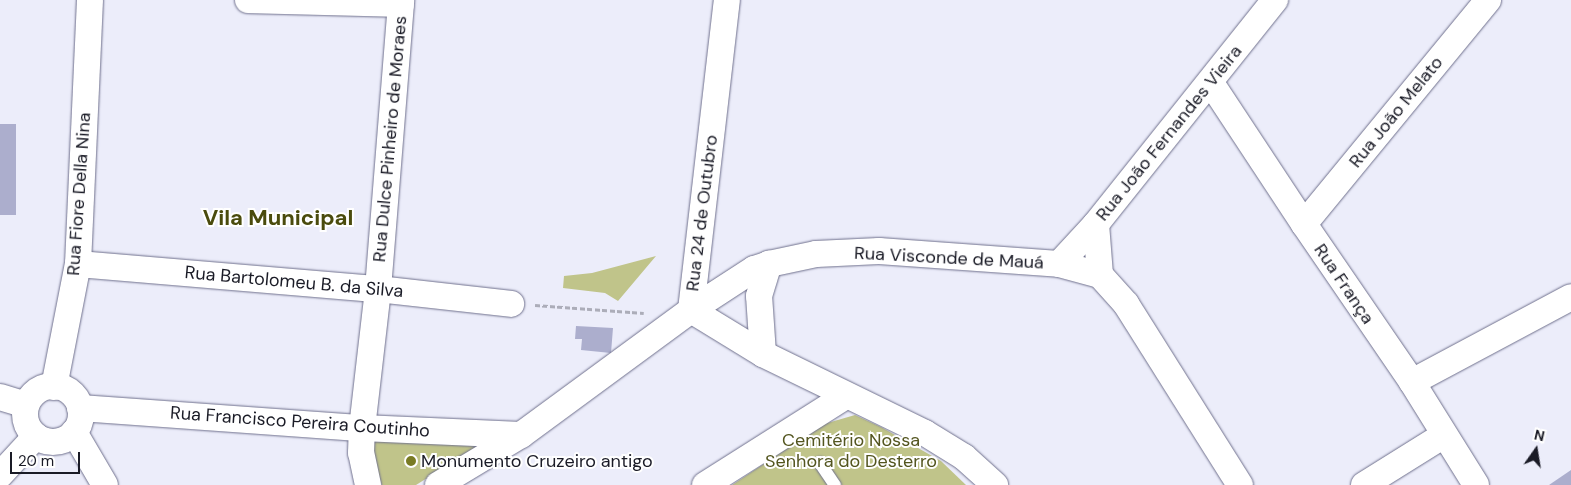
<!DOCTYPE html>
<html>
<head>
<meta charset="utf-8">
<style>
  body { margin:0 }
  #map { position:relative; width:1571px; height:485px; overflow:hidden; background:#ecedfa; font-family:"DM Sans",sans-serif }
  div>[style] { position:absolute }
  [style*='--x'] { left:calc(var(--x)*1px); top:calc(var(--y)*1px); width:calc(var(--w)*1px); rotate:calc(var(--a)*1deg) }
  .green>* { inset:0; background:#c0c48a }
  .building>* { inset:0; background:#acaecd; transform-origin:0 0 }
  .path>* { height:3px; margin-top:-1.5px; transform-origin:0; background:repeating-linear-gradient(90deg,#acadb9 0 5px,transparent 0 7.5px) }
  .roads { filter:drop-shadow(0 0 1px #6f708d) drop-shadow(0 0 1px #6f708d) }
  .lane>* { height:12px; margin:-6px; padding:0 6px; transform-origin:6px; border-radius:6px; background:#fff }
  .street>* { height:26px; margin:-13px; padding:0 13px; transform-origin:13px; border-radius:13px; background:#fff }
  .street>.ring { margin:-13px; padding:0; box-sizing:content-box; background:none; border:26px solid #fff; border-radius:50% }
  .dots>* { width:14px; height:14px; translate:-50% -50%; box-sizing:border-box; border:2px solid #fff; border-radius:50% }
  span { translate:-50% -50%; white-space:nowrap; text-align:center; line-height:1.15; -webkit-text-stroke:4px #fff; paint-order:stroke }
  .street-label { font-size:18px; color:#1a1b26 }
  .park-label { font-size:18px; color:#53551f }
  .poi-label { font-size:18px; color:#1a1b26 }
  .left { translate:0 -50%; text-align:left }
  .district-label { font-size:22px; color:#4a4b0d; font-weight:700 }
  .north { position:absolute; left:1511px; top:425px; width:50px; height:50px; -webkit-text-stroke:4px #fff; paint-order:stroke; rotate:13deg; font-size:14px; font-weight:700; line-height:20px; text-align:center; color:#1a1b26 }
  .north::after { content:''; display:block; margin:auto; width:18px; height:22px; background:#1a1b26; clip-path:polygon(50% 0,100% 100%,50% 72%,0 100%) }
  .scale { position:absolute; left:10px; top:452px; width:70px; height:22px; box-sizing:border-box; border:2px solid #1a1b26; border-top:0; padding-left:6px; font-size:15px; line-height:18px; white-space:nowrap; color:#1a1b26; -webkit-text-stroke:4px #fff; paint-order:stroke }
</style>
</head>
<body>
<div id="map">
  <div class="green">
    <div style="clip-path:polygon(656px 256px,618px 301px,605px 293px,563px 288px,564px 276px,592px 273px)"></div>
    <div style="clip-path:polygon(855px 415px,881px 427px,941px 461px,966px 485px,732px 485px,824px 424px)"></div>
    <div style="clip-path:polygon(371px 437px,485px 442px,416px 485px,382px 485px,376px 472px)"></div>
  </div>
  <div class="building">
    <div style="left:0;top:124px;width:16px;height:91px"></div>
    <div style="clip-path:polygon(576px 326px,613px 328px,611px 353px,581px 350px,582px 339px,575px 339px)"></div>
    <div style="clip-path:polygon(1571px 470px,1571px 485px,1549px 485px)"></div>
  </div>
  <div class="path">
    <div style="--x:535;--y:305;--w:109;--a:4.2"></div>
  </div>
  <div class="roads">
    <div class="lane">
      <div style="--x:820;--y:463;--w:27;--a:56"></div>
    </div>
    <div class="street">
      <div style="--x:248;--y:0;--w:153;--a:1.5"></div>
      <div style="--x:1211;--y:83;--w:169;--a:56.6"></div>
      <div style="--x:1304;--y:224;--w:191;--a:55.6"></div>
      <div style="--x:1412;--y:382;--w:121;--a:58.1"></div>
      <div style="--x:1096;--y:224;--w:51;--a:85.5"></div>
      <div style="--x:1100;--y:275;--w:39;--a:48"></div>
      <div style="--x:1126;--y:304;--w:214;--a:57.8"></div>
      <div style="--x:1304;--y:224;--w:290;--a:-50.6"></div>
      <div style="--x:78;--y:264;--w:301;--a:4.8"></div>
      <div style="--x:378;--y:289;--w:134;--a:6.4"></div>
      <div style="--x:1059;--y:264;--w:54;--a:-47.2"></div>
      <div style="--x:1096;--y:224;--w:287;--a:-51.4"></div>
      <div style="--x:691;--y:310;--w:84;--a:31.4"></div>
      <div style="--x:763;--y:354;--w:180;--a:26"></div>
      <div style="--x:925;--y:433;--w:46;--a:31.6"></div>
      <div style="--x:964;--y:457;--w:42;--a:42.1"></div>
      <div style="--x:691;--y:310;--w:312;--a:-83.4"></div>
      <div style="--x:763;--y:354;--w:58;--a:-93.9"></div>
      <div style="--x:759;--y:296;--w:34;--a:-73"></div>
      <div style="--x:1412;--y:382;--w:180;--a:-28.1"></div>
      <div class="ring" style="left:25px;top:386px;width:30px;height:30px"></div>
      <div style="--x:54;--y:387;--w:125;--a:-79"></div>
      <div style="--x:78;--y:264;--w:264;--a:-87.4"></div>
      <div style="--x:0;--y:397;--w:27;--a:17"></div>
      <div style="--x:80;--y:408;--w:283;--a:4.1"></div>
      <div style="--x:362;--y:428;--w:159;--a:2.5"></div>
      <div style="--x:74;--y:432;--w:61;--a:59.7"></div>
      <div style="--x:0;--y:475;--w:53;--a:-47.3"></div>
      <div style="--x:368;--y:485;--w:33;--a:-102"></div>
      <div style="--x:361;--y:453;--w:25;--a:-88"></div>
      <div style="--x:362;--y:428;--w:140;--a:-83.4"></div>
      <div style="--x:378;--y:289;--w:290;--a:-85.4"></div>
      <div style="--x:438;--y:485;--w:97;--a:-31.1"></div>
      <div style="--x:521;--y:435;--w:211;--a:-36.3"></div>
      <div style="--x:691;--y:310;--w:75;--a:-33.1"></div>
      <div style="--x:754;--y:269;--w:16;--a:-18"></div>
      <div style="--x:769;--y:264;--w:48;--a:-12"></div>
      <div style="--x:816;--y:254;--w:63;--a:-2.7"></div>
      <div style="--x:879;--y:251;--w:180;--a:4.1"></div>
      <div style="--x:1059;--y:264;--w:42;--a:15"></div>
      <div style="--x:705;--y:485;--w:167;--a:-32.3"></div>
      <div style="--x:1364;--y:485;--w:94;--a:-32"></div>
    </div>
  </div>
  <div class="dots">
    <div style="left:411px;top:461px;background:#797b24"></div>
  </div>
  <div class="street-label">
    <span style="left:1396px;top:112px;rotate:-51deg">Rua João Melato</span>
    <span style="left:1169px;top:133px;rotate:-51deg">Rua João Fernandes Vieira</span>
    <span style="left:390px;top:139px;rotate:-85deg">Rua Dulce Pinheiro de Moraes</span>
    <span style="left:79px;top:194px;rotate:-86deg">Rua Fiore Della Nina</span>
    <span style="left:702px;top:213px;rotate:-83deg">Rua 24 de Outubro</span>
    <span style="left:949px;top:258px;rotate:3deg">Rua Visconde de Mauá</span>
    <span style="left:294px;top:282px;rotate:5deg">Rua Bartolomeu B. da Silva</span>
    <span style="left:1344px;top:284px;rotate:56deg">Rua França</span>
    <span style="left:300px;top:422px;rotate:4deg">Rua Francisco Pereira Coutinho</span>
  </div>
  <div class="park-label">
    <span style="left:851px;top:451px">Cemitério Nossa<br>Senhora do Desterro</span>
  </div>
  <div class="poi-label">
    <span class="left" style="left:421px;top:461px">Monumento Cruzeiro antigo</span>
  </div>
  <div class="district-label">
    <span style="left:278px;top:218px">Vila Municipal</span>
  </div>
  <div class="north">N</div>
  <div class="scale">20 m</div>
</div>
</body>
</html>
